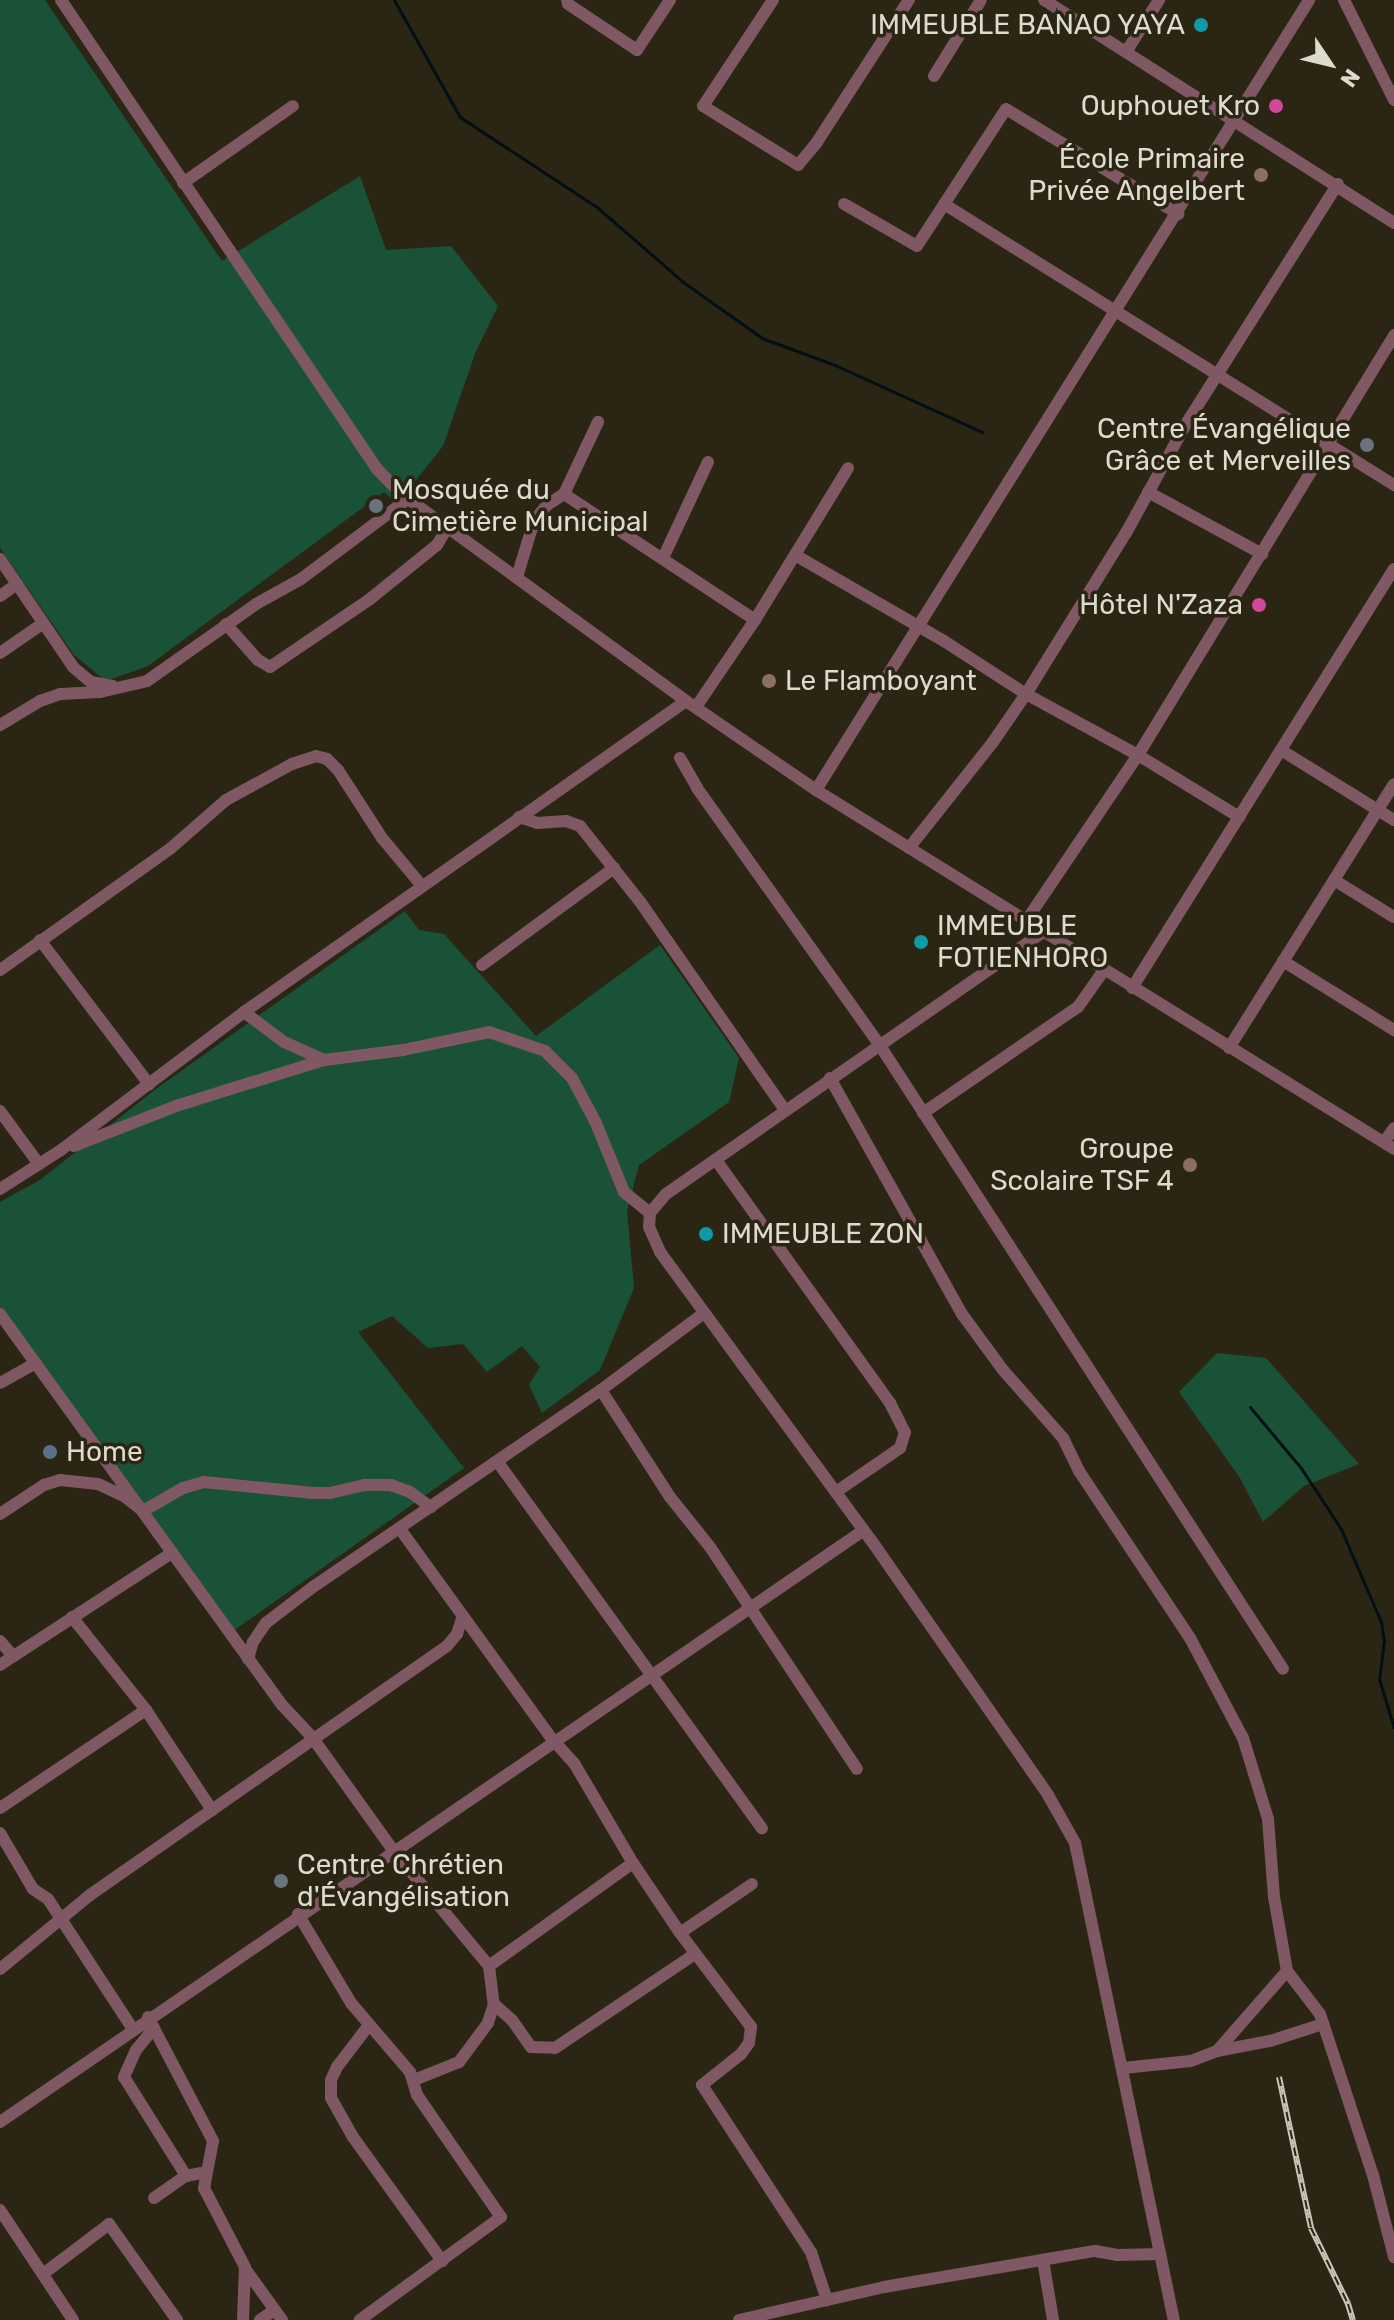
<!DOCTYPE html>
<html>
<head>
<meta charset="utf-8">
<style>
  body { margin:0 }
  #map { position:relative; width:1394px; height:2320px; overflow:hidden; background:#2b2613; font-family:Rubik,sans-serif }
  div>[style] { position:absolute }
  [style*='--x'] { left:calc(var(--x)*1px); top:calc(var(--y)*1px); width:calc(var(--w)*1px); rotate:calc(var(--a)*1deg) }
  .green>* { inset:0; background:#1a5238 }
  .stream>* { height:3px; margin:-1.5px; padding:0 1.5px; transform-origin:1.5px; border-radius:1.5px; background:#020f13 }
  .minor>* { height:12px; margin:-6px; padding:0 6px; transform-origin:6px; border-radius:6px; background:#7f5863 }
  .rail>* { height:6px; margin-top:-3px; transform-origin:0; background:repeating-linear-gradient(90deg,#2b2613 0 9px,#cac7ba 0 18px); box-sizing:border-box; border-block:2px solid #cac7ba }
  .dots>* { width:22px; height:22px; translate:-50% -50%; box-sizing:border-box; border:4px solid #2b2613; border-radius:50% }
  span { translate:-50% -50%; white-space:nowrap; text-align:center; line-height:1.15; -webkit-text-stroke:7px #2b2613; paint-order:stroke }
  .poi-label { font-size:28px; color:#dddace }
  .right { translate:-100% -50%; text-align:right }
  .left { translate:0 -50%; text-align:left }
  .north { position:absolute; left:1290px; top:24px; width:80px; height:80px; -webkit-text-stroke:6px #2b2613; paint-order:stroke; rotate:125deg; font-size:22px; font-weight:700; line-height:32px; text-align:center; color:#dddace }
  .north::after { content:''; display:block; margin:auto; width:28px; height:36px; background:#dddace; clip-path:polygon(50% 0,100% 100%,50% 72%,0 100%) }
</style>
</head>
<body>
<div id="map">
  <div class="green">
    <div style="clip-path:polygon(0 0,45px 0,222px 261px,360px 176px,386px 250px,451px 246px,498px 306px,476px 351px,443px 446px,397px 504px,384px 492px,148px 666px,106px 681px,74px 655px,0 548px)"></div>
    <div style="clip-path:polygon(405px 911px,419px 930px,444px 934px,536px 1036px,660px 945px,739px 1058px,729px 1102px,639px 1165px,627px 1211px,634px 1288px,600px 1370px,542px 1413px,529px 1385px,540px 1367px,522px 1346px,487px 1372px,463px 1344px,428px 1348px,392px 1316px,358px 1332px,464px 1468px,233px 1631px,0 1308px,0 1202px,40px 1180px,156px 1089px)"></div>
    <div style="clip-path:polygon(1217px 1353px,1266px 1358px,1359px 1464px,1304px 1486px,1263px 1522px,1240px 1478px,1179px 1392px)"></div>
  </div>
  <div class="stream">
    <div style="--x:394;--y:0;--w:134;--a:60.6"></div>
    <div style="--x:460;--y:117;--w:165;--a:33.4"></div>
    <div style="--x:598;--y:208;--w:113;--a:41"></div>
    <div style="--x:683;--y:282;--w:97;--a:35.3"></div>
    <div style="--x:762;--y:338;--w:78;--a:20.3"></div>
    <div style="--x:835;--y:365;--w:162;--a:24.5"></div>
    <div style="--x:1250;--y:1407;--w:80;--a:50.1"></div>
    <div style="--x:1301;--y:1468;--w:73;--a:56.7"></div>
    <div style="--x:1341;--y:1529;--w:101;--a:66.7"></div>
    <div style="--x:1381;--y:1622;--w:18;--a:81"></div>
    <div style="--x:1384;--y:1640;--w:39;--a:97"></div>
    <div style="--x:1379;--y:1679;--w:51;--a:73"></div>
  </div>
  <div class="minor">
    <div style="--x:61;--y:0;--w:566;--a:56.03"></div>
    <div style="--x:377;--y:469;--w:33;--a:46"></div>
    <div style="--x:400;--y:493;--w:354;--a:36"></div>
    <div style="--x:686;--y:701;--w:158;--a:34.4"></div>
    <div style="--x:816;--y:790;--w:680;--a:31.84"></div>
    <div style="--x:567;--y:0;--w:4;--a:76"></div>
    <div style="--x:568;--y:4;--w:83;--a:33.7"></div>
    <div style="--x:637;--y:50;--w:60;--a:-56.6"></div>
    <div style="--x:773;--y:0;--w:127;--a:123.4"></div>
    <div style="--x:703;--y:106;--w:112;--a:31.8"></div>
    <div style="--x:798;--y:165;--w:30;--a:-50"></div>
    <div style="--x:817;--y:142;--w:169;--a:-57.1"></div>
    <div style="--x:1044;--y:0;--w:415;--a:32.5"></div>
    <div style="--x:1344;--y:0;--w:112;--a:63.4"></div>
    <div style="--x:1126;--y:52;--w:62;--a:-57.6"></div>
    <div style="--x:934;--y:76;--w:89;--a:-58.3"></div>
    <div style="--x:183;--y:183;--w:134;--a:-35"></div>
    <div style="--x:844;--y:204;--w:84;--a:29.9"></div>
    <div style="--x:917;--y:246;--w:163;--a:-57"></div>
    <div style="--x:1006;--y:109;--w:202;--a:31.4"></div>
    <div style="--x:944;--y:204;--w:531;--a:31.98"></div>
    <div style="--x:1148;--y:492;--w:130;--a:28.5"></div>
    <div style="--x:564;--y:494;--w:229;--a:33.4"></div>
    <div style="--x:795;--y:555;--w:172;--a:30"></div>
    <div style="--x:944;--y:641;--w:98;--a:32.9"></div>
    <div style="--x:1026;--y:694;--w:128;--a:28.6"></div>
    <div style="--x:1138;--y:755;--w:119;--a:31.5"></div>
    <div style="--x:663;--y:558;--w:106;--a:-64.9"></div>
    <div style="--x:0;--y:559;--w:130;--a:55.9"></div>
    <div style="--x:73;--y:667;--w:23;--a:40"></div>
    <div style="--x:91;--y:682;--w:22;--a:10"></div>
    <div style="--x:517;--y:577;--w:59;--a:-73.1"></div>
    <div style="--x:534;--y:521;--w:21;--a:-51"></div>
    <div style="--x:547;--y:505;--w:20;--a:-33"></div>
    <div style="--x:564;--y:494;--w:80;--a:-64.7"></div>
    <div style="--x:0;--y:596;--w:21;--a:-35"></div>
    <div style="--x:226;--y:624;--w:48;--a:48.4"></div>
    <div style="--x:258;--y:660;--w:14;--a:30"></div>
    <div style="--x:270;--y:667;--w:121;--a:-34.2"></div>
    <div style="--x:370;--y:599;--w:86;--a:-38.9"></div>
    <div style="--x:437;--y:545;--w:21;--a:-59"></div>
    <div style="--x:0;--y:653;--w:51;--a:-34.6"></div>
    <div style="--x:696;--y:707;--w:105;--a:-55.9"></div>
    <div style="--x:755;--y:620;--w:178;--a:-58.5"></div>
    <div style="--x:0;--y:725;--w:47;--a:-31"></div>
    <div style="--x:40;--y:701;--w:21;--a:-19"></div>
    <div style="--x:60;--y:694;--w:40;--a:-2.9"></div>
    <div style="--x:100;--y:692;--w:48;--a:-13.2"></div>
    <div style="--x:147;--y:681;--w:133;--a:-35.2"></div>
    <div style="--x:256;--y:604;--w:51;--a:-29.1"></div>
    <div style="--x:301;--y:579;--w:135;--a:-36.9"></div>
    <div style="--x:1281;--y:750;--w:133;--a:31.8"></div>
    <div style="--x:680;--y:758;--w:34;--a:60"></div>
    <div style="--x:697;--y:788;--w:314;--a:54.6"></div>
    <div style="--x:879;--y:1044;--w:744;--a:57.12"></div>
    <div style="--x:816;--y:790;--w:931;--a:-58.03"></div>
    <div style="--x:519;--y:817;--w:19;--a:18"></div>
    <div style="--x:537;--y:823;--w:29;--a:-4"></div>
    <div style="--x:566;--y:821;--w:15;--a:20"></div>
    <div style="--x:580;--y:826;--w:98;--a:51.6"></div>
    <div style="--x:641;--y:903;--w:252;--a:55.2"></div>
    <div style="--x:909;--y:848;--w:135;--a:-51.6"></div>
    <div style="--x:993;--y:742;--w:58;--a:-55.5"></div>
    <div style="--x:1026;--y:694;--w:190;--a:-58.2"></div>
    <div style="--x:1126;--y:533;--w:124;--a:-61.2"></div>
    <div style="--x:1186;--y:424;--w:284;--a:-57.7"></div>
    <div style="--x:1334;--y:880;--w:70;--a:31.7"></div>
    <div style="--x:1026;--y:921;--w:200;--a:-56"></div>
    <div style="--x:1138;--y:755;--w:492;--a:-58.6"></div>
    <div style="--x:1043;--y:932;--w:460;--a:145.2"></div>
    <div style="--x:665;--y:1195;--w:23;--a:130"></div>
    <div style="--x:650;--y:1213;--w:14;--a:94"></div>
    <div style="--x:649;--y:1227;--w:27;--a:66"></div>
    <div style="--x:660;--y:1252;--w:357;--a:53.8"></div>
    <div style="--x:871;--y:1540;--w:310;--a:55.2"></div>
    <div style="--x:1048;--y:1795;--w:55;--a:60.6"></div>
    <div style="--x:1075;--y:1843;--w:487;--a:78.3"></div>
    <div style="--x:40;--y:940;--w:181;--a:52.9"></div>
    <div style="--x:1283;--y:961;--w:131;--a:31.9"></div>
    <div style="--x:482;--y:965;--w:164;--a:-36.3"></div>
    <div style="--x:0;--y:970;--w:210;--a:-35.5"></div>
    <div style="--x:171;--y:848;--w:73;--a:-41.1"></div>
    <div style="--x:226;--y:800;--w:75;--a:-28.6"></div>
    <div style="--x:292;--y:764;--w:25;--a:-18"></div>
    <div style="--x:316;--y:756;--w:11;--a:15"></div>
    <div style="--x:327;--y:759;--w:16;--a:45"></div>
    <div style="--x:338;--y:770;--w:81;--a:57.1"></div>
    <div style="--x:382;--y:838;--w:62;--a:50.2"></div>
    <div style="--x:1132;--y:988;--w:494;--a:-58"></div>
    <div style="--x:244;--y:1012;--w:50;--a:36.9"></div>
    <div style="--x:284;--y:1042;--w:44;--a:24.2"></div>
    <div style="--x:1229;--y:1048;--w:311;--a:-58"></div>
    <div style="--x:830;--y:1078;--w:270;--a:60.8"></div>
    <div style="--x:962;--y:1314;--w:69;--a:53.8"></div>
    <div style="--x:1003;--y:1370;--w:91;--a:48.6"></div>
    <div style="--x:1063;--y:1438;--w:37;--a:64"></div>
    <div style="--x:1079;--y:1471;--w:201;--a:56.4"></div>
    <div style="--x:1190;--y:1638;--w:113;--a:62.1"></div>
    <div style="--x:1243;--y:1738;--w:85;--a:72.8"></div>
    <div style="--x:1268;--y:1819;--w:78;--a:85.6"></div>
    <div style="--x:1274;--y:1897;--w:75;--a:80"></div>
    <div style="--x:1287;--y:1971;--w:54;--a:52.5"></div>
    <div style="--x:1320;--y:2014;--w:169;--a:71.8"></div>
    <div style="--x:1373;--y:2175;--w:85;--a:75.6"></div>
    <div style="--x:0;--y:1111;--w:66;--a:53.7"></div>
    <div style="--x:923;--y:1113;--w:188;--a:-34.4"></div>
    <div style="--x:1078;--y:1007;--w:45;--a:-54.9"></div>
    <div style="--x:1384;--y:1142;--w:17;--a:-54"></div>
    <div style="--x:74;--y:1146;--w:110;--a:-21.4"></div>
    <div style="--x:176;--y:1106;--w:155;--a:-17.3"></div>
    <div style="--x:324;--y:1060;--w:80;--a:-7.2"></div>
    <div style="--x:403;--y:1050;--w:88;--a:-11.8"></div>
    <div style="--x:489;--y:1032;--w:59;--a:18.7"></div>
    <div style="--x:545;--y:1051;--w:38;--a:45"></div>
    <div style="--x:572;--y:1078;--w:51;--a:61.9"></div>
    <div style="--x:596;--y:1123;--w:74;--a:67.9"></div>
    <div style="--x:624;--y:1192;--w:33;--a:39"></div>
    <div style="--x:716;--y:1160;--w:299;--a:54.4"></div>
    <div style="--x:890;--y:1403;--w:33;--a:63"></div>
    <div style="--x:905;--y:1432;--w:17;--a:107"></div>
    <div style="--x:900;--y:1448;--w:78;--a:145.5"></div>
    <div style="--x:0;--y:1189;--w:72;--a:-32.6"></div>
    <div style="--x:61;--y:1150;--w:229;--a:-37"></div>
    <div style="--x:244;--y:1012;--w:540;--a:-35.13"></div>
    <div style="--x:0;--y:1314;--w:483;--a:54.2"></div>
    <div style="--x:283;--y:1706;--w:42;--a:46.9"></div>
    <div style="--x:312;--y:1737;--w:139;--a:54.4"></div>
    <div style="--x:393;--y:1850;--w:151;--a:50.4"></div>
    <div style="--x:489;--y:1966;--w:38;--a:83"></div>
    <div style="--x:494;--y:2004;--w:20;--a:108"></div>
    <div style="--x:488;--y:2023;--w:49;--a:126.6"></div>
    <div style="--x:459;--y:2062;--w:48;--a:158.2"></div>
    <div style="--x:0;--y:1383;--w:41;--a:-29.1"></div>
    <div style="--x:601;--y:1390;--w:127;--a:57.2"></div>
    <div style="--x:670;--y:1497;--w:64;--a:51.3"></div>
    <div style="--x:710;--y:1547;--w:266;--a:56.5"></div>
    <div style="--x:497;--y:1461;--w:453;--a:54.2"></div>
    <div style="--x:0;--y:1514;--w:53;--a:-33.4"></div>
    <div style="--x:44;--y:1485;--w:17;--a:-17"></div>
    <div style="--x:60;--y:1480;--w:38;--a:6"></div>
    <div style="--x:98;--y:1484;--w:29;--a:25"></div>
    <div style="--x:124;--y:1496;--w:24;--a:38"></div>
    <div style="--x:143;--y:1511;--w:46;--a:-29.9"></div>
    <div style="--x:183;--y:1488;--w:22;--a:-16"></div>
    <div style="--x:204;--y:1482;--w:109;--a:5.8"></div>
    <div style="--x:312;--y:1493;--w:18;--a:0"></div>
    <div style="--x:330;--y:1493;--w:37;--a:-13"></div>
    <div style="--x:366;--y:1485;--w:25;--a:0"></div>
    <div style="--x:391;--y:1485;--w:20;--a:20"></div>
    <div style="--x:410;--y:1492;--w:26;--a:36"></div>
    <div style="--x:400;--y:1529;--w:261;--a:54.1"></div>
    <div style="--x:553;--y:1740;--w:31;--a:48"></div>
    <div style="--x:574;--y:1763;--w:116;--a:59.5"></div>
    <div style="--x:633;--y:1863;--w:84;--a:56.1"></div>
    <div style="--x:680;--y:1933;--w:118;--a:52.9"></div>
    <div style="--x:751;--y:2027;--w:16;--a:97"></div>
    <div style="--x:749;--y:2043;--w:14;--a:126"></div>
    <div style="--x:741;--y:2054;--w:50;--a:141.5"></div>
    <div style="--x:702;--y:2085;--w:199;--a:56.9"></div>
    <div style="--x:811;--y:2252;--w:51;--a:71.6"></div>
    <div style="--x:72;--y:1617;--w:119;--a:51.5"></div>
    <div style="--x:146;--y:1710;--w:120;--a:56.6"></div>
    <div style="--x:0;--y:1641;--w:20;--a:49"></div>
    <div style="--x:248;--y:1659;--w:18;--a:-74"></div>
    <div style="--x:253;--y:1642;--w:23;--a:-56"></div>
    <div style="--x:266;--y:1623;--w:59;--a:-37.5"></div>
    <div style="--x:313;--y:1587;--w:349;--a:-34.4"></div>
    <div style="--x:601;--y:1390;--w:129;--a:-36.8"></div>
    <div style="--x:0;--y:1665;--w:205;--a:-33.1"></div>
    <div style="--x:0;--y:1808;--w:176;--a:-33.9"></div>
    <div style="--x:0;--y:1833;--w:65;--a:59.5"></div>
    <div style="--x:33;--y:1889;--w:18;--a:34"></div>
    <div style="--x:48;--y:1899;--w:154;--a:56.9"></div>
    <div style="--x:298;--y:1914;--w:104;--a:59.2"></div>
    <div style="--x:351;--y:2003;--w:91;--a:49.5"></div>
    <div style="--x:410;--y:2072;--w:24;--a:73"></div>
    <div style="--x:417;--y:2095;--w:148;--a:55.5"></div>
    <div style="--x:501;--y:2217;--w:175;--a:143.9"></div>
    <div style="--x:680;--y:1933;--w:87;--a:-34.2"></div>
    <div style="--x:489;--y:1966;--w:177;--a:-35.6"></div>
    <div style="--x:0;--y:1969;--w:117;--a:-39.4"></div>
    <div style="--x:90;--y:1895;--w:435;--a:-34.9"></div>
    <div style="--x:447;--y:1646;--w:16;--a:-50"></div>
    <div style="--x:457;--y:1634;--w:19;--a:-72"></div>
    <div style="--x:494;--y:2004;--w:24;--a:42"></div>
    <div style="--x:512;--y:2020;--w:33;--a:55"></div>
    <div style="--x:531;--y:2047;--w:24;--a:2"></div>
    <div style="--x:555;--y:2048;--w:169;--a:-33.9"></div>
    <div style="--x:148;--y:2017;--w:140;--a:62.3"></div>
    <div style="--x:213;--y:2141;--w:48;--a:100.8"></div>
    <div style="--x:204;--y:2188;--w:89;--a:62.6"></div>
    <div style="--x:245;--y:2267;--w:53;--a:92.2"></div>
    <div style="--x:369;--y:2025;--w:53;--a:127.3"></div>
    <div style="--x:337;--y:2067;--w:14;--a:115"></div>
    <div style="--x:331;--y:2080;--w:18;--a:90"></div>
    <div style="--x:331;--y:2098;--w:45;--a:60.6"></div>
    <div style="--x:353;--y:2137;--w:153;--a:54.3"></div>
    <div style="--x:154;--y:2028;--w:28;--a:129"></div>
    <div style="--x:136;--y:2050;--w:30;--a:114"></div>
    <div style="--x:124;--y:2077;--w:117;--a:57.9"></div>
    <div style="--x:1217;--y:2051;--w:106;--a:-48.8"></div>
    <div style="--x:1123;--y:2068;--w:68;--a:-5.9"></div>
    <div style="--x:1191;--y:2061;--w:28;--a:-21"></div>
    <div style="--x:1217;--y:2051;--w:54;--a:-10.7"></div>
    <div style="--x:1270;--y:2041;--w:56;--a:-17.8"></div>
    <div style="--x:0;--y:2122;--w:1047;--a:-34.42"></div>
    <div style="--x:154;--y:2198;--w:39;--a:-35"></div>
    <div style="--x:186;--y:2176;--w:21;--a:-11"></div>
    <div style="--x:0;--y:2210;--w:132;--a:56.4"></div>
    <div style="--x:1043;--y:2260;--w:61;--a:80.5"></div>
    <div style="--x:246;--y:2270;--w:62;--a:54.2"></div>
    <div style="--x:43;--y:2274;--w:83;--a:-37.1"></div>
    <div style="--x:109;--y:2224;--w:118;--a:54.7"></div>
    <div style="--x:260;--y:2320;--w:16;--a:-35"></div>
    <div style="--x:739;--y:2320;--w:149;--a:-12.8"></div>
    <div style="--x:884;--y:2287;--w:214;--a:-9.7"></div>
    <div style="--x:1095;--y:2251;--w:23;--a:10"></div>
    <div style="--x:1118;--y:2255;--w:42;--a:-1.4"></div>
  </div>
  <div class="rail">
    <div style="--x:1279;--y:2077;--w:154;--a:78"></div>
    <div style="--x:1311;--y:2228;--w:85;--a:64"></div>
    <div style="--x:1348;--y:2304;--w:17;--a:73"></div>
  </div>
  <div class="dots">
    <div style="left:1201px;top:25px;background:#0f9aa8"></div>
    <div style="left:1276px;top:106px;background:#d1479c"></div>
    <div style="left:1261px;top:175px;background:#8d6e63"></div>
    <div style="left:1367px;top:445px;background:#6b7280"></div>
    <div style="left:376px;top:506px;background:#6b7280"></div>
    <div style="left:1259px;top:605px;background:#d1479c"></div>
    <div style="left:769px;top:681px;background:#8d6e63"></div>
    <div style="left:921px;top:942px;background:#0f9aa8"></div>
    <div style="left:1190px;top:1165px;background:#8d6e63"></div>
    <div style="left:706px;top:1234px;background:#0f9aa8"></div>
    <div style="left:50px;top:1452px;background:#5c6f8a"></div>
    <div style="left:281px;top:1881px;background:#6b7280"></div>
  </div>
  <div class="poi-label">
    <span class="right" style="left:1185px;top:25px">IMMEUBLE BANAO YAYA</span>
    <span class="right" style="left:1260px;top:106px">Ouphouet Kro</span>
    <span class="right" style="left:1245px;top:175px">École Primaire<br>Privée Angelbert</span>
    <span class="right" style="left:1351px;top:445px">Centre Évangélique<br>Grâce et Merveilles</span>
    <span class="left" style="left:392px;top:506px">Mosquée du<br>Cimetière Municipal</span>
    <span class="right" style="left:1243px;top:605px">Hôtel N'Zaza</span>
    <span class="left" style="left:785px;top:681px">Le Flamboyant</span>
    <span class="left" style="left:937px;top:942px">IMMEUBLE<br>FOTIENHORO</span>
    <span class="right" style="left:1174px;top:1165px">Groupe<br>Scolaire TSF 4</span>
    <span class="left" style="left:722px;top:1234px">IMMEUBLE ZON</span>
    <span class="left" style="left:66px;top:1452px">Home</span>
    <span class="left" style="left:297px;top:1881px">Centre Chrétien<br>d'Évangélisation</span>
  </div>
  <div class="north">N</div>
</div>
</body>
</html>
